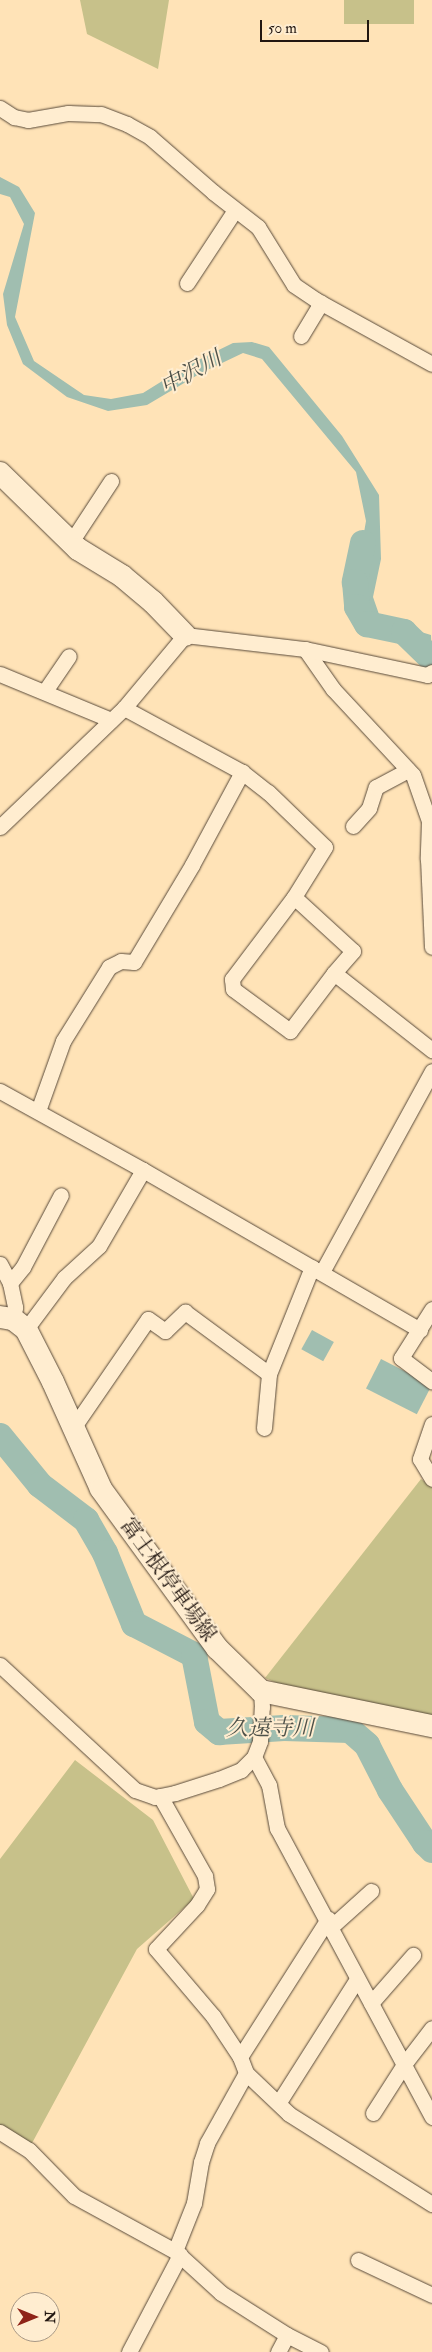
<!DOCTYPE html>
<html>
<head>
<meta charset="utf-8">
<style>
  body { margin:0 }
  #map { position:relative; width:432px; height:2352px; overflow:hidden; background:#ffe3b7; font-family:"IM FELL Double Pica","Noto Serif JP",serif }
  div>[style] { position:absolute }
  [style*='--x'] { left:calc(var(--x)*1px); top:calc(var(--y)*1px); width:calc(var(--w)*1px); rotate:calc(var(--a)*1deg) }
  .green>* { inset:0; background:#c7c18a; transform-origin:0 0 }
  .water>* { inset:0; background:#a0beb0; transform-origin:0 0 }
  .river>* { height:26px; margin:-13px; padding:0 13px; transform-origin:13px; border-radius:13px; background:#a0beb0 }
  .roads { filter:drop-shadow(0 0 1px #594a3a) drop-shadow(0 0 1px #594a3a) }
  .street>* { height:15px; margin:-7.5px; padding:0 7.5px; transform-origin:7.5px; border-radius:7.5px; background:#ffedd0 }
  .secondary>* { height:22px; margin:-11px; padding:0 11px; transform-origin:11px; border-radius:11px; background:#ffedd0 }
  span { translate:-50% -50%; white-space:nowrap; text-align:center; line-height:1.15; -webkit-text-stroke:4px #ffedd0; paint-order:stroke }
  .street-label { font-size:21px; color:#221711 }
  .water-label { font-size:22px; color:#4e5149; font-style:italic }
  .north { position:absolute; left:10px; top:2292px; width:50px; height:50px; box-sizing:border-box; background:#ffedd0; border:1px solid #a79784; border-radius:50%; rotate:90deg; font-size:14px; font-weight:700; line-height:20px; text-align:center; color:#221711 }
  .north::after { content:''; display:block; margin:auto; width:18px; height:22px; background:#8f2418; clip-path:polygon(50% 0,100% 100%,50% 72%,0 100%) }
  .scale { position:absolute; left:260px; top:20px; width:109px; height:22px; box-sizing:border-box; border:2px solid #221711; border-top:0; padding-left:6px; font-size:15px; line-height:18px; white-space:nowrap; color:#221711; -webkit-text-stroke:4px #ffedd0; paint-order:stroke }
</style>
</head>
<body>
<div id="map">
  <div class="green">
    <div style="clip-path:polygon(80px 0,169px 0,158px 69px,87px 34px)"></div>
    <div style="left:344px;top:0;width:70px;height:24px"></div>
    <div style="clip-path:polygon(421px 1479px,432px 1487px,432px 1716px,300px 1693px,265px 1678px)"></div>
    <div style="clip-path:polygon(75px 1760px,153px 1820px,194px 1899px,137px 1949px,31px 2145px,0 2127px,0 1859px)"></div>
  </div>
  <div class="water">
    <div style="clip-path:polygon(0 177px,19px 187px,35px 213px,15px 317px,34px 361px,84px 395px,111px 399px,143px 393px,188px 365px,233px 343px,252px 342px,269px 347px,342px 436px,379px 495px,381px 559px,373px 597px,381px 620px,431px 635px,432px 662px,417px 648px,372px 628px,362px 615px,356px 578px,366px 521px,356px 472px,262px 359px,243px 353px,201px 373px,147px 405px,108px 411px,67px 397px,23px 364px,7px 325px,3px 294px,24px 224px,10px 197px,0 194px)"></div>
    <div style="left:312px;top:1330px;width:25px;height:22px;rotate:29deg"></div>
    <div style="left:381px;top:1359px;width:57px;height:33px;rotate:27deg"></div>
  </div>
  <div class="river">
    <div style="--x:363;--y:543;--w:40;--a:102"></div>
    <div style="--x:355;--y:582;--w:25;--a:85"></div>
    <div style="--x:357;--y:607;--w:20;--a:60"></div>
    <div style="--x:367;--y:624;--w:38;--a:12"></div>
    <div style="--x:404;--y:632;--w:39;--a:44"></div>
    <div style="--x:0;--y:1436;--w:63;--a:50.8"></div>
    <div style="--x:40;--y:1485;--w:58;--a:37.3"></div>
    <div style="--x:86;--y:1520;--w:38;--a:60"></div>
    <div style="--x:105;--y:1553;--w:77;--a:67.8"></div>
    <div style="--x:134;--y:1624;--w:68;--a:27.3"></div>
    <div style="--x:194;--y:1655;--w:68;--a:79"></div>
    <div style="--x:207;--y:1722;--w:16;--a:40"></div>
    <div style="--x:219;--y:1732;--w:65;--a:-3.5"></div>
    <div style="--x:284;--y:1728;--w:66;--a:1.7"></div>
    <div style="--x:350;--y:1730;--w:23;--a:41"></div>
    <div style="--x:367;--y:1745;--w:51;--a:62.9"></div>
    <div style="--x:390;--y:1790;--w:64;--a:56.6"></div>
    <div style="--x:425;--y:1843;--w:10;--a:45"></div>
  </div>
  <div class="roads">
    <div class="street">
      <div style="--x:0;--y:108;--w:17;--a:33"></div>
      <div style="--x:14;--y:117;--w:14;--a:12"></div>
      <div style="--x:28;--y:120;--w:41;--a:-9.9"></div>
      <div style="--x:68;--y:113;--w:33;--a:2"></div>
      <div style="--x:101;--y:114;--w:28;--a:21"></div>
      <div style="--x:127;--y:124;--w:26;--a:29"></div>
      <div style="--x:150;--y:137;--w:84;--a:41.1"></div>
      <div style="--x:213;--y:192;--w:57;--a:37.9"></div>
      <div style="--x:258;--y:227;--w:68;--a:58.2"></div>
      <div style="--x:294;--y:285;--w:27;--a:34"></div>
      <div style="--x:316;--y:300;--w:132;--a:28.9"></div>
      <div style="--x:187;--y:283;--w:87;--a:-56.7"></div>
      <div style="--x:301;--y:336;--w:39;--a:-59"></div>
      <div style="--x:71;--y:542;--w:73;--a:-56.7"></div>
      <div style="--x:305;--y:649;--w:49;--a:55"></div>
      <div style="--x:333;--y:689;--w:117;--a:47.1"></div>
      <div style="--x:413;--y:775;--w:49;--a:70.8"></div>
      <div style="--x:429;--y:821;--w:38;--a:92"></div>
      <div style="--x:428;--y:859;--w:88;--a:87.4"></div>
      <div style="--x:0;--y:674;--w:120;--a:22.5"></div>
      <div style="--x:45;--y:691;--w:42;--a:-55.6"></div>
      <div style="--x:124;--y:708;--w:134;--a:28.5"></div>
      <div style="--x:242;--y:772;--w:33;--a:38"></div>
      <div style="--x:268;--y:792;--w:79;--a:44"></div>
      <div style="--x:325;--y:847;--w:59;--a:121.8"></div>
      <div style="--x:294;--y:897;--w:103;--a:127.1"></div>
      <div style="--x:232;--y:979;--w:10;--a:84"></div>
      <div style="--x:233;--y:989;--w:71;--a:36.4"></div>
      <div style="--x:290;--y:1031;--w:73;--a:-52.8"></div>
      <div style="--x:334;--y:973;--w:125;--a:38.2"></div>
      <div style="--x:353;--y:826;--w:24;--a:-48"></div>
      <div style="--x:369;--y:808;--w:22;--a:-72"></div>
      <div style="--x:376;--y:787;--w:36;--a:-28"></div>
      <div style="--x:0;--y:827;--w:172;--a:-43.8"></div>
      <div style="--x:124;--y:708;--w:95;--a:-50.1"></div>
      <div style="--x:185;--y:635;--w:121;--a:6.7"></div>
      <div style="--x:305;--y:649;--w:125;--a:12"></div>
      <div style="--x:427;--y:675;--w:6;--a:-31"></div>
      <div style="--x:294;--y:897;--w:80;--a:42.5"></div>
      <div style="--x:353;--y:951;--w:29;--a:131"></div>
      <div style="--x:0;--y:1091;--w:163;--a:28.9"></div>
      <div style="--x:143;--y:1170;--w:320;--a:30"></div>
      <div style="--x:38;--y:1111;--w:74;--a:-70.3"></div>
      <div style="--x:63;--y:1041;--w:87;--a:-58.1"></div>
      <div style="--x:109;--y:967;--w:13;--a:-27"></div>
      <div style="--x:121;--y:961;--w:13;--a:4"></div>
      <div style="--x:134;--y:962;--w:113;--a:-59.1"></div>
      <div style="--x:192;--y:865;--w:106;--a:-61.7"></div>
      <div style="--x:0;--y:1264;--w:21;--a:62"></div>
      <div style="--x:10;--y:1283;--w:25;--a:78"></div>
      <div style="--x:15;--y:1307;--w:12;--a:99"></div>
      <div style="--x:322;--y:1272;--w:229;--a:-61.3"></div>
      <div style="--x:10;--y:1283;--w:21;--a:-51"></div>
      <div style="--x:23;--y:1267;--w:81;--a:-62.2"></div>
      <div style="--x:432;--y:1309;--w:58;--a:122.3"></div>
      <div style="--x:401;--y:1358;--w:39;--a:37"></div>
      <div style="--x:26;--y:1329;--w:64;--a:-53.3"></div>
      <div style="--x:64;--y:1278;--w:47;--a:-42.4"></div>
      <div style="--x:99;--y:1246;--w:88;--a:-59.9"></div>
      <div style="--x:432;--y:1424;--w:37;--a:109"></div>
      <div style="--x:420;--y:1459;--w:23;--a:59"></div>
      <div style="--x:73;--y:1428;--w:132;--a:-55.5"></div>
      <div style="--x:148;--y:1319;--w:21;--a:35"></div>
      <div style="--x:165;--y:1331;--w:28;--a:-44"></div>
      <div style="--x:185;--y:1312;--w:104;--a:36.4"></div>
      <div style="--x:264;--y:1428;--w:54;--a:-84.7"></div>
      <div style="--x:269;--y:1374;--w:115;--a:-68.1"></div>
      <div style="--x:0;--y:1665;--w:184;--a:42.8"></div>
      <div style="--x:135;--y:1790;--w:21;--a:19"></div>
      <div style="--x:155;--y:1797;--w:20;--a:-11"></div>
      <div style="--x:175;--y:1793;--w:46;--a:-17.7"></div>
      <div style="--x:219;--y:1779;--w:24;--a:-22"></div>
      <div style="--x:241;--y:1770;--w:18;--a:-45"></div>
      <div style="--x:254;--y:1757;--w:17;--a:-69"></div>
      <div style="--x:260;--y:1741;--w:34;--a:-87"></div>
      <div style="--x:262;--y:1707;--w:16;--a:-94"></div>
      <div style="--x:254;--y:1757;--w:32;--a:62"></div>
      <div style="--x:269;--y:1785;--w:44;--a:79.5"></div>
      <div style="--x:277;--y:1828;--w:328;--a:61.8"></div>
      <div style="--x:160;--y:1796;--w:92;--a:60.6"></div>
      <div style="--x:205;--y:1876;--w:13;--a:81"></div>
      <div style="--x:207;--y:1889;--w:19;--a:122"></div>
      <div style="--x:197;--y:1905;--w:60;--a:133"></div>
      <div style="--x:156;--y:1949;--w:88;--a:49.6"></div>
      <div style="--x:213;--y:2016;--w:49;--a:56.6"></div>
      <div style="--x:240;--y:2057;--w:17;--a:69"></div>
      <div style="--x:246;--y:2073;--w:59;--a:43.6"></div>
      <div style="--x:289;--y:2114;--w:169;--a:32.2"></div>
      <div style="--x:331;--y:1927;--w:54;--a:-42"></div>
      <div style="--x:371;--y:2003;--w:64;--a:-48.8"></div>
      <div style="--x:240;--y:2057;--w:164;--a:-57.5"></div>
      <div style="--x:279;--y:2102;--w:146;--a:-57.6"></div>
      <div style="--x:373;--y:2113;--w:59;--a:-57.4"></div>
      <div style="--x:405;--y:2063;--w:44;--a:-52.4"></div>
      <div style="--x:0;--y:2132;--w:34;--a:32"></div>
      <div style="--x:29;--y:2150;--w:64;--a:45.6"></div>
      <div style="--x:74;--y:2196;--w:115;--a:28.6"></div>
      <div style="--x:175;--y:2251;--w:62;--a:42.4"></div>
      <div style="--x:221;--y:2293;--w:78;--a:32.5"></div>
      <div style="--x:287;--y:2335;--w:38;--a:27"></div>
      <div style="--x:175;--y:2251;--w:52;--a:-68.4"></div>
      <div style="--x:194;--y:2203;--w:42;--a:-80.3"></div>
      <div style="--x:201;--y:2162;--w:20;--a:-72"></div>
      <div style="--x:207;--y:2143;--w:80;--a:-60.9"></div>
      <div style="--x:358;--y:2260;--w:82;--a:25.3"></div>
      <div style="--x:129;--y:2352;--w:110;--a:-62.3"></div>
      <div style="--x:278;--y:2352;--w:19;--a:-62"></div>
    </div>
    <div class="secondary">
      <div style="--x:0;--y:473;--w:109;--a:44.3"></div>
      <div style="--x:78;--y:549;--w:52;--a:31.5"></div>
      <div style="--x:122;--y:576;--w:40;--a:40"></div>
      <div style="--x:153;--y:602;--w:46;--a:45.9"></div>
      <div style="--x:0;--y:1317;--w:13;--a:9"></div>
      <div style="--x:13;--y:1319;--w:16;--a:38"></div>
      <div style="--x:26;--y:1329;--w:59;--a:63"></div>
      <div style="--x:53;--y:1382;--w:117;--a:65.8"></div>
      <div style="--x:101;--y:1489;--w:197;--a:53.9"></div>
      <div style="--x:217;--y:1648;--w:62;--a:44.3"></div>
      <div style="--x:261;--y:1691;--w:175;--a:11.6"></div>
    </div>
  </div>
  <div class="street-label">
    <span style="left:168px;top:1580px;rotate:54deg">富士根停車場線</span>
  </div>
  <div class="water-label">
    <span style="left:191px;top:373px;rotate:-29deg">中沢川</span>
    <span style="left:270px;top:1729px">久遠寺川</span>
  </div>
  <div class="north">N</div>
  <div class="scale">50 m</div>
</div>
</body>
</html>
